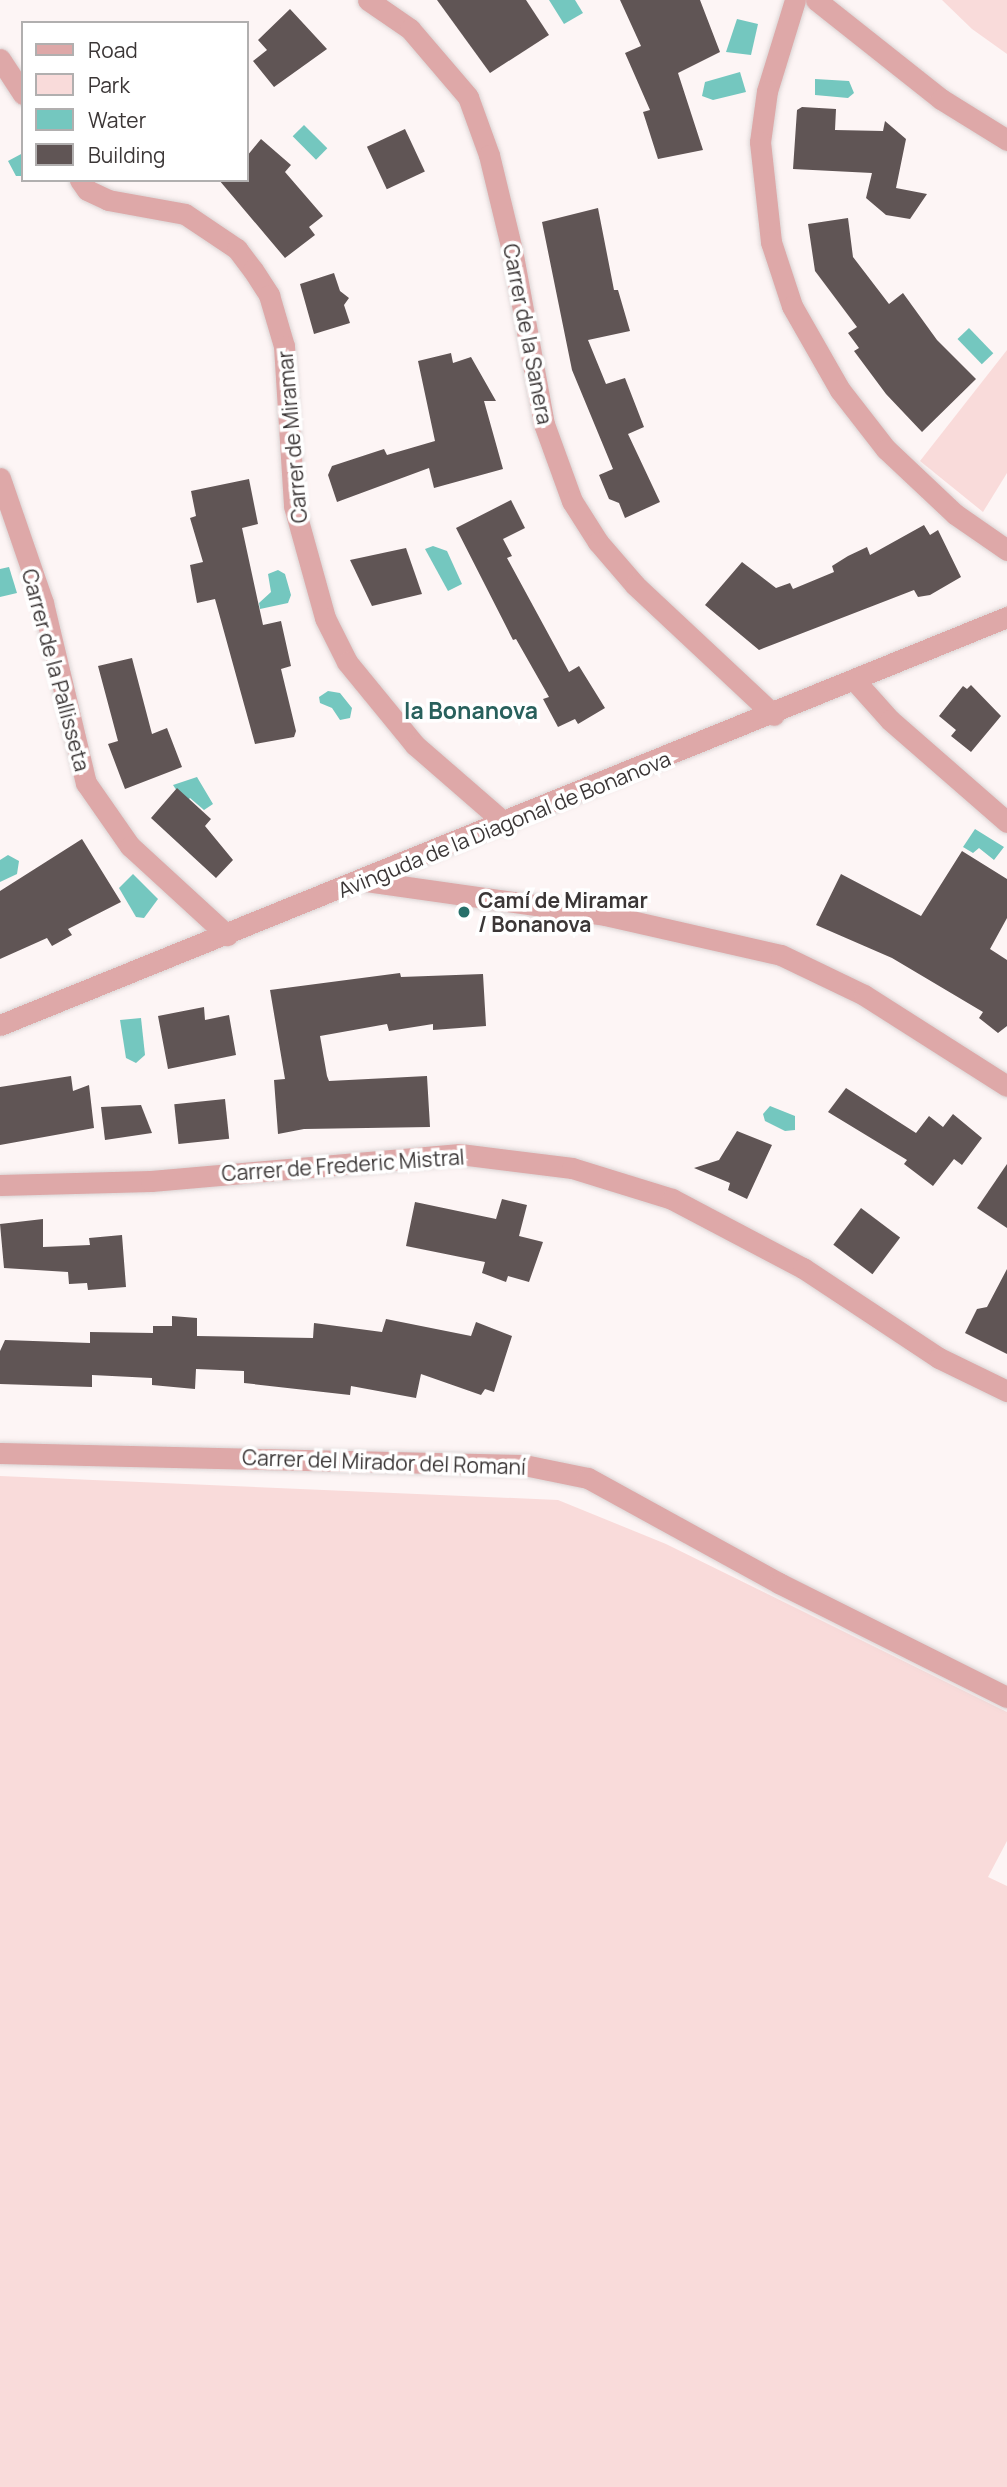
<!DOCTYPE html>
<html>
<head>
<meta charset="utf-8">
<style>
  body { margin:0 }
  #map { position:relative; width:1007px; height:2487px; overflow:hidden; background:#fdf5f5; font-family:Manrope,sans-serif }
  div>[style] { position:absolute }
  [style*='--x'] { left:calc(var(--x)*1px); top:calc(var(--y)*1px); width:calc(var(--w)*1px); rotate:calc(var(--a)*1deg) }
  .green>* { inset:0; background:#f9dbda }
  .water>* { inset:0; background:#74c7bf; transform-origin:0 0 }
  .building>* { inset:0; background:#605555; transform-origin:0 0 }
  .roads { filter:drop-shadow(0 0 2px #dad3d3) drop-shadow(0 0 2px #dad3d3) }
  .street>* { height:21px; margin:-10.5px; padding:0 10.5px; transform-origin:10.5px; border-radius:10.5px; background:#dea8a8 }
  .dots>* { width:19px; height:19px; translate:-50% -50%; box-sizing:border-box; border:4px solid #fff; border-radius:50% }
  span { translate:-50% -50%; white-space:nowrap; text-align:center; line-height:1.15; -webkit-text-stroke:7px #fff; paint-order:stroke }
  .street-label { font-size:21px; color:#3b3636 }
  .poi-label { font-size:21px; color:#3b3636; font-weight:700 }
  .left { translate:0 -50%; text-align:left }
  .neighbourhood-label { font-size:23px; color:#28605c; font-weight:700 }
  .legend { position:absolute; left:21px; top:21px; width:228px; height:161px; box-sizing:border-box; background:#fff; border:2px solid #b1afaf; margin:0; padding:9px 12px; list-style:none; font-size:21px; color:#3b3636 }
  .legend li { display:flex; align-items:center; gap:14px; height:35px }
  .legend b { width:35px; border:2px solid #b1afaf }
</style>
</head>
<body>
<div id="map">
  <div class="green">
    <div style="clip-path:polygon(942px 0,1007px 0,1007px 54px,972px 29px)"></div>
    <div style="clip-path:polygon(1007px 350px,1007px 473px,983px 512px,920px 461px)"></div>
    <div style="clip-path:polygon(0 1476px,558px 1500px,666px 1544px,1007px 1712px,1007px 1841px,988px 1877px,1007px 1886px,1007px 2487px,0 2487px)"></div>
  </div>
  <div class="water">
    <div style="clip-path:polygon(549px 0,575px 0,583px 13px,564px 24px)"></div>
    <div style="clip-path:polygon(737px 19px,758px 24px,751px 55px,726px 52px)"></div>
    <div style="clip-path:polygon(740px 72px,746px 92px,713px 100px,702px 96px,705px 82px)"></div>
    <div style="clip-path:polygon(815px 79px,849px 81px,854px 93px,848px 98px,815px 95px)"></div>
    <div style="left:304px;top:125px;width:33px;height:16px;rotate:45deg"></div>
    <div style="clip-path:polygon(23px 153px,23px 176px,16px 176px,8px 161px)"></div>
    <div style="left:969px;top:328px;width:35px;height:16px;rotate:46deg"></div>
    <div style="clip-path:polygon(433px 546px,447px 551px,462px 584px,448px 591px,425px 549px)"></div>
    <div style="clip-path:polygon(9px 567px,17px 593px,0 597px,0 569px)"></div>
    <div style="clip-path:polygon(278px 570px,285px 574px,291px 595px,288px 603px,260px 609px,259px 603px,271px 592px,268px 574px)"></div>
    <div style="clip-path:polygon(328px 691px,340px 693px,352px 708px,350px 718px,340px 720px,332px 708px,320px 703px,319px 697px)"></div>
    <div style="clip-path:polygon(197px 777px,213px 804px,204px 810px,190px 798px,185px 803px,173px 785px)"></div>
    <div style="clip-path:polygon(975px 829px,1004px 847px,994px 860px,979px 848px,973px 853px,963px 847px)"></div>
    <div style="clip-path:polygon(8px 855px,19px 861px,17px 874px,0 882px,0 860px)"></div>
    <div style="clip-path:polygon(133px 874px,158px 899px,144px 918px,136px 917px,119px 888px)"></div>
    <div style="clip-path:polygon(141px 1018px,145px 1055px,136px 1063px,126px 1058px,120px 1020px)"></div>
    <div style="clip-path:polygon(770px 1106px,795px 1116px,795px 1130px,785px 1131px,765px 1121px,763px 1114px)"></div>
  </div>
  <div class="building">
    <div style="clip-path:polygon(437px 0,526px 0,549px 35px,490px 73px)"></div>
    <div style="clip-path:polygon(620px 0,700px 0,720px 52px,678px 73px,703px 150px,658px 159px,643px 112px,650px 110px,625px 53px,641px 46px)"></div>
    <div style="clip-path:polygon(290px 9px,327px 49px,274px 87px,253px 61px,267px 50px,258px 40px)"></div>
    <div style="clip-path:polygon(802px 107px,836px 109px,835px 130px,883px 131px,885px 121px,906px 139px,896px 188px,927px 194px,910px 219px,886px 215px,866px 198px,872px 173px,793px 169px,797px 110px)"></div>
    <div style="left:405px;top:129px;width:47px;height:42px;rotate:65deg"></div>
    <div style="clip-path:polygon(261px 139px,291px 165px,285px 172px,323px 216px,309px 227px,315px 235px,285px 258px,219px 180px,247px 180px,247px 156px)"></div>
    <div style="clip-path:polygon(598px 208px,614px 290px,618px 290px,630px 331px,588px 340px,606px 384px,625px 378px,644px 427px,628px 434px,660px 502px,625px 518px,619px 503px,609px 499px,599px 475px,613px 469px,572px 370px,542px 222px)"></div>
    <div style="clip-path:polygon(848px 218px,853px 257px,889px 304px,903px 293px,937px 340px,976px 379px,922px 432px,886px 394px,854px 351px,859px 348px,848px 333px,857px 327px,815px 271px,808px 224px)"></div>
    <div style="clip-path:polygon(334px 273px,340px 291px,349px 298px,344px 305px,350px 323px,314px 334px,300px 284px)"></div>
    <div style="clip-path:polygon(451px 353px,453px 363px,471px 357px,496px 401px,484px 401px,503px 469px,434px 488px,429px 468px,337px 502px,328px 475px,332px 466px,384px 449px,387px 455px,435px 441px,418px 361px)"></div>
    <div style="clip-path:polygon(249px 479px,258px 524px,242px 528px,263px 625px,281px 621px,291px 666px,281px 669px,296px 731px,294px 737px,255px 744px,215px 599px,197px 603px,190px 565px,203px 562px,190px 518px,196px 516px,191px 491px)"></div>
    <div style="clip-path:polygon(511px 500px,525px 528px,503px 539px,512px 556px,507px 558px,569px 672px,579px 666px,605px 708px,578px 724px,575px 719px,558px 727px,543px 699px,549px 697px,516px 639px,513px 640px,456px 528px)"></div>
    <div style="clip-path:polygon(924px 525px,930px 535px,938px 530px,961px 577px,930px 595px,918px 597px,914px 590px,759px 650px,705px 605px,742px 562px,776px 588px,790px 583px,793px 589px,834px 572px,832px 566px,848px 556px,867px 547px,870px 555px)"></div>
    <div style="clip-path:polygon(406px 548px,422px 594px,372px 606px,350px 560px)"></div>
    <div style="clip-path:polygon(132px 658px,152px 734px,167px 728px,182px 767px,125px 789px,108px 744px,118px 741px,98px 666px)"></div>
    <div style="clip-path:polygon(971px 685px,1001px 716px,971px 752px,951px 736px,956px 730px,939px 716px,963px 686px,967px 689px)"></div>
    <div style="clip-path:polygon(177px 788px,211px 819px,205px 826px,233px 860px,216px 878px,151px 818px)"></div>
    <div style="clip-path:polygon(82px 839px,121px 902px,68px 929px,72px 935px,52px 946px,47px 938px,0 959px,0 891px)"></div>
    <div style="clip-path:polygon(962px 851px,1007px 879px,1007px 918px,990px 949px,1007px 960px,1007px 1026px,998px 1033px,979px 1018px,983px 1012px,892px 958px,816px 925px,841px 874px,921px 916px)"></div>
    <div style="clip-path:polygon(400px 973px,401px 977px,483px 974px,486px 1026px,433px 1030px,433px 1024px,389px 1031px,387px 1024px,320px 1036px,327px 1076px,329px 1081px,427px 1076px,430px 1127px,304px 1129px,278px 1134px,274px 1080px,285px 1079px,270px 990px)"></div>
    <div style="clip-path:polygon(204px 1007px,205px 1020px,229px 1015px,236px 1055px,168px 1069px,158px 1016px)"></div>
    <div style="clip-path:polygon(71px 1076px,73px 1091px,89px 1085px,94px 1128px,0 1145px,0 1087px)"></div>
    <div style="clip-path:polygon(846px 1088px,916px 1133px,929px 1116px,943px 1127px,953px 1114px,982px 1138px,962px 1165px,954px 1159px,933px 1186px,904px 1164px,907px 1160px,828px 1112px)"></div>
    <div style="left:225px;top:1099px;width:40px;height:51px;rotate:84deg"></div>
    <div style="clip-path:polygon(141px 1105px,152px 1133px,105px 1140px,101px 1107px)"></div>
    <div style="clip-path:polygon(737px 1131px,772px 1145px,747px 1199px,728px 1190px,730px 1183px,694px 1168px,719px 1160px)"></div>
    <div style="clip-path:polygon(1007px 1164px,1007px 1228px,977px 1208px)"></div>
    <div style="clip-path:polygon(502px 1199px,527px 1205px,519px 1236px,543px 1242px,529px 1282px,508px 1276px,506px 1282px,482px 1273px,485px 1262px,406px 1246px,415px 1202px,496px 1219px)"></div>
    <div style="left:861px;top:1208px;width:49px;height:46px;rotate:37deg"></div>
    <div style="clip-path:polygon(43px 1219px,43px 1247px,90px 1245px,89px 1238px,122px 1235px,126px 1287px,88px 1290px,87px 1283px,69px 1284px,68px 1272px,4px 1268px,0 1224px)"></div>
    <div style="clip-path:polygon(1007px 1269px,1007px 1354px,965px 1333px,977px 1309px,987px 1307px)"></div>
    <div style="clip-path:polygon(172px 1316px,197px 1318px,197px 1336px,313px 1338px,314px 1323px,382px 1332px,386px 1319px,471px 1336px,476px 1322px,512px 1336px,494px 1392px,485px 1389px,481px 1395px,421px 1374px,416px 1398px,351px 1386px,350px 1395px,244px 1383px,244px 1371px,196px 1369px,195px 1389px,152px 1385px,152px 1378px,92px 1375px,92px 1387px,0 1384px,0 1351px,5px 1340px,90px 1343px,90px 1332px,153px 1333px,153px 1326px,172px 1326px)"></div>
  </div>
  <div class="roads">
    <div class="street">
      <div style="--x:368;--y:0;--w:51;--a:34.6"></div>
      <div style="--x:410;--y:29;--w:89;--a:49.5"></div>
      <div style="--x:468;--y:97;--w:62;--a:70.1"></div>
      <div style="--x:489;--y:155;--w:98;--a:76.4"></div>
      <div style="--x:512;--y:250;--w:177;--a:79.6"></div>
      <div style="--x:544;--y:424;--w:82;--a:70"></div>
      <div style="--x:572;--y:501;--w:49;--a:57.6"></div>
      <div style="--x:598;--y:542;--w:57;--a:49.3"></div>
      <div style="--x:635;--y:585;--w:190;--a:43.1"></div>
      <div style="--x:795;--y:0;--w:95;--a:107.1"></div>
      <div style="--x:767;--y:91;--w:51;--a:97.8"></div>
      <div style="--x:760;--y:142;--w:101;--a:83.7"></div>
      <div style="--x:771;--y:242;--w:67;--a:71.8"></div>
      <div style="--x:792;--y:306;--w:97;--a:60.3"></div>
      <div style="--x:840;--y:390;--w:75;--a:52.1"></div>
      <div style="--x:886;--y:449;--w:95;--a:43.3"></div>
      <div style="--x:955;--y:514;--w:63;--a:34.7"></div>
      <div style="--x:816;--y:0;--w:159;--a:38.4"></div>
      <div style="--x:941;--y:99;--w:78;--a:31.8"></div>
      <div style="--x:0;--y:59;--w:42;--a:56.7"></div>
      <div style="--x:80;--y:180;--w:12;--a:55"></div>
      <div style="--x:87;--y:190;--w:23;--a:25"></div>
      <div style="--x:108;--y:200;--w:78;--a:10.3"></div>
      <div style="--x:185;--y:214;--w:63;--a:33.9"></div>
      <div style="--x:237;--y:249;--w:26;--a:53"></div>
      <div style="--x:253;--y:270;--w:30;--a:57"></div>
      <div style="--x:269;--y:295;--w:53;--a:73.6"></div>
      <div style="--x:284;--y:346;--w:160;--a:86.4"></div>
      <div style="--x:294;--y:506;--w:116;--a:74.5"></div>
      <div style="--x:325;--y:618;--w:49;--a:63.4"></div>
      <div style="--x:347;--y:662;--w:107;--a:50.7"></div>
      <div style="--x:415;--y:745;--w:121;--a:41"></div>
      <div style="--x:0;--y:478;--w:132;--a:71"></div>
      <div style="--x:43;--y:603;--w:185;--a:76.6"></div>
      <div style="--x:86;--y:783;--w:77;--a:55.1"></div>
      <div style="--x:130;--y:846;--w:132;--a:42.5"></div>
      <div style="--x:856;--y:682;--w:51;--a:48.2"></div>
      <div style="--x:890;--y:720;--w:155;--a:41.1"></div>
      <div style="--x:366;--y:881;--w:241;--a:8.1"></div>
      <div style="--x:605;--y:915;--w:180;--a:12.8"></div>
      <div style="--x:781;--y:955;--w:92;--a:25.7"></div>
      <div style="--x:864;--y:995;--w:169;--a:32.5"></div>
      <div style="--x:0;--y:1025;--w:1087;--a:-22.06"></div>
      <div style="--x:0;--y:1185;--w:151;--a:-1.5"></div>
      <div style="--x:151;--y:1181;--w:310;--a:-5"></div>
      <div style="--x:460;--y:1154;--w:113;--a:7.1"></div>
      <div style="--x:572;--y:1168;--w:105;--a:17.2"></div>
      <div style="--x:672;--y:1199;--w:148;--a:27.8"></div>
      <div style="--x:803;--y:1268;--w:163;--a:33.5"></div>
      <div style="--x:939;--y:1358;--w:76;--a:25.9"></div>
      <div style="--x:0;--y:1453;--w:524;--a:1.31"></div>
      <div style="--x:524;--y:1465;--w:65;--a:11.5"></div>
      <div style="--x:588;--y:1478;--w:218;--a:28.8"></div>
      <div style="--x:779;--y:1583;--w:255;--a:26.6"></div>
    </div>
  </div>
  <div class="dots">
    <div style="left:464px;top:912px;background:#266f69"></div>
  </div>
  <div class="street-label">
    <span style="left:528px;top:334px;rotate:79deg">Carrer de la Sanera</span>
    <span style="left:292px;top:437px;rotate:-95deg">Carrer de Miramar</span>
    <span style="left:56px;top:670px;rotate:75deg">Carrer de la Pallisseta</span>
    <span style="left:504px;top:824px;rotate:-22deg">Avinguda de la Diagonal de Bonanova</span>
    <span style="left:343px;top:1165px;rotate:-4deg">Carrer de Frederic Mistral</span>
    <span style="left:384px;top:1462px;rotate:2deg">Carrer del Mirador del Romaní</span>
  </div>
  <div class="poi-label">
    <span class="left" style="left:478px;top:912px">Camí de Miramar<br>/ Bonanova</span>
  </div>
  <div class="neighbourhood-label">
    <span style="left:471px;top:710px">la Bonanova</span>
  </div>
  <ul class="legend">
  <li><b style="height:9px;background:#dea8a8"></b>Road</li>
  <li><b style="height:19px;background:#f9dbda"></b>Park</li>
  <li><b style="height:19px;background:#74c7bf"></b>Water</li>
  <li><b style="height:19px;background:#605555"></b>Building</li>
  </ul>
</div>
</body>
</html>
